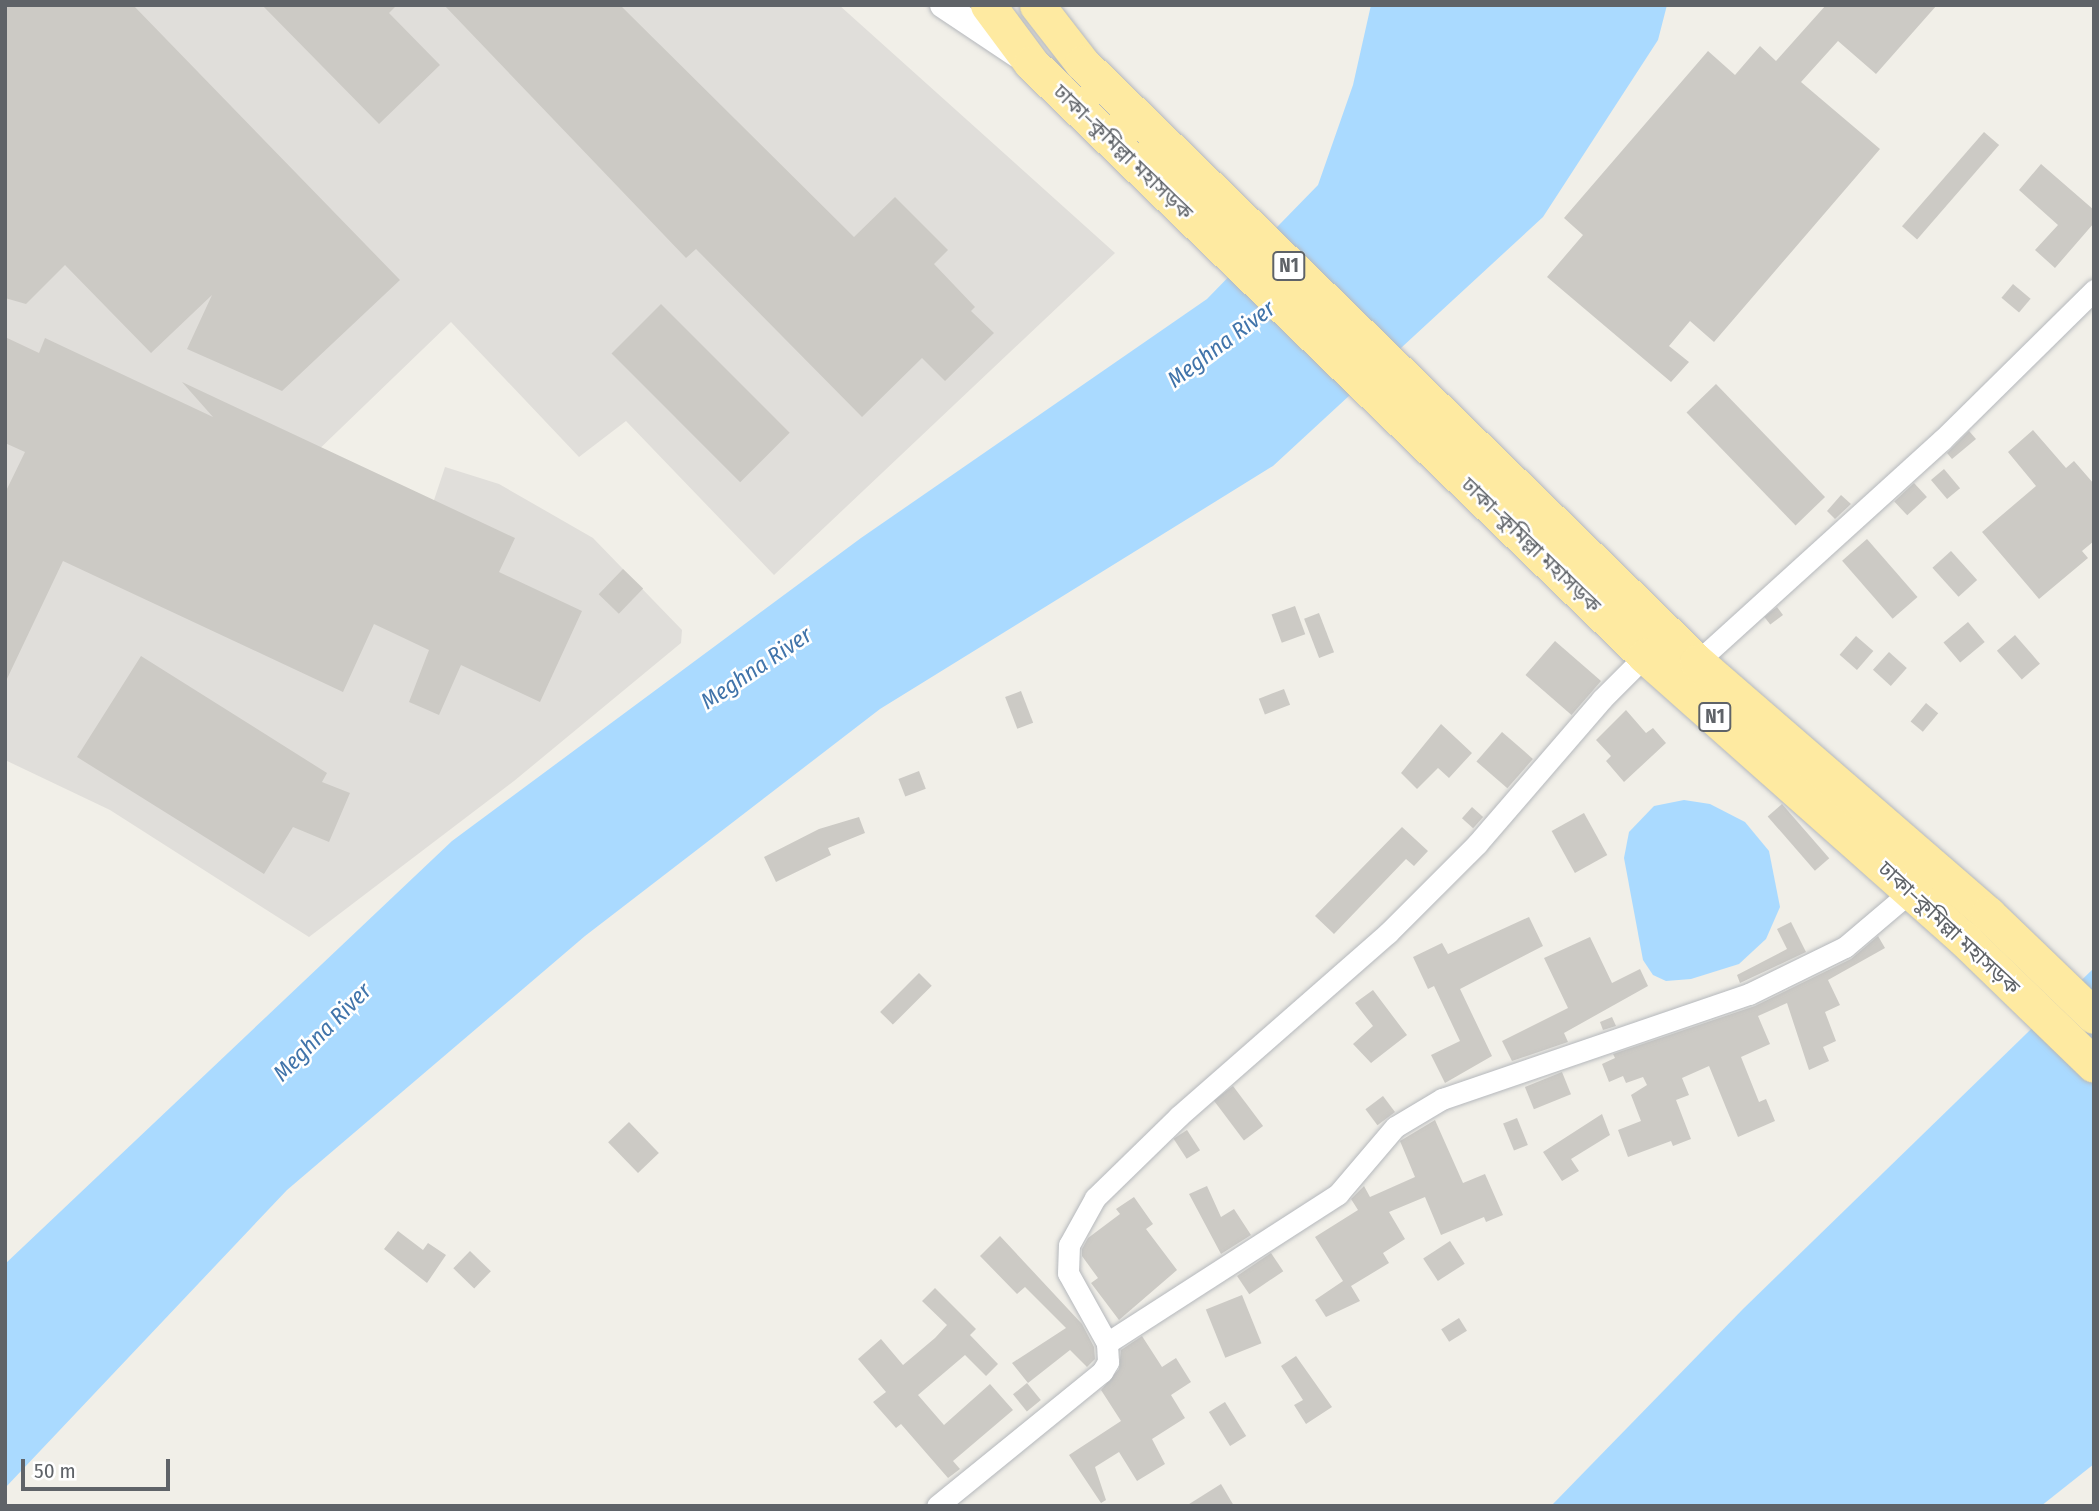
<!DOCTYPE html>
<html>
<head>
<meta charset="utf-8">
<style>
  body { margin:0 }
  #map { position:relative; width:2099px; height:1511px; overflow:hidden; background:#f1efe8; font-family:"Fira Sans Condensed","Noto Sans Bengali",sans-serif }
  div>[style] { position:absolute }
  [style*='--x'] { left:calc(var(--x)*1px); top:calc(var(--y)*1px); width:calc(var(--w)*1px); rotate:calc(var(--a)*1deg) }
  .industrial>* { inset:0; background:#e0deda }
  .water>* { inset:0; background:#aadaff }
  .building>* { inset:0; background:#cccac5; transform-origin:0 0 }
  .roads { filter:drop-shadow(0 0 2px #b5b8bc) drop-shadow(0 0 2px #b5b8bc) }
  .minor>* { height:21px; margin:-10.5px; padding:0 10.5px; transform-origin:10.5px; border-radius:10.5px; background:#fff }
  .tertiary>* { height:26px; margin:-13px; padding:0 13px; transform-origin:13px; border-radius:13px; background:#fff }
  .trunk>* { height:35px; margin:-17.5px; padding:0 17.5px; transform-origin:17.5px; border-radius:17.5px; background:#feeaa1 }
  span { translate:-50% -50%; white-space:nowrap; text-align:center; line-height:1.15; -webkit-text-stroke:5px #fff; paint-order:stroke }
  .shield-label span { padding:2px 5px; background:#fff; border:2px solid; border-radius:5px; -webkit-text-stroke-width:0 }
  .shield-label { font-size:19px; color:#5f6368; font-weight:700 }
  .street-label { font-size:21px; color:#5f6368 }
  .water-label { font-size:23px; color:#4174aa; font-style:italic }
  .frame { position:absolute; inset:0; border:7px solid #5f6368; pointer-events:none }
  .scale { position:absolute; left:21px; top:1459px; width:149px; height:32px; box-sizing:border-box; border:4px solid #5f6368; border-top:0; padding-left:9px; font-size:21px; line-height:24px; white-space:nowrap; color:#5f6368; -webkit-text-stroke:5px #fff; paint-order:stroke }
</style>
</head>
<body>
<div id="map">
  <div class="industrial">
    <div style="clip-path:polygon(5px 5px,839px 5px,1115px 253px,774px 575px,626px 421px,579px 457px,451px 322px,311px 457px,433px 503px,445px 467px,499px 484px,593px 538px,682px 630px,681px 643px,514px 781px,309px 937px,110px 810px,5px 760px)"></div>
  </div>
  <div class="water">
    <div style="clip-path:polygon(1371px 5px,1667px 5px,1658px 40px,1543px 217px,1273px 466px,880px 709px,585px 936px,287px 1190px,5px 1488px,5px 1264px,452px 841px,861px 538px,1207px 299px,1318px 185px,1353px 85px)"></div>
    <div style="clip-path:polygon(1684px 800px,1710px 804px,1745px 822px,1769px 851px,1780px 907px,1766px 939px,1739px 964px,1691px 979px,1666px 981px,1653px 975px,1643px 960px,1624px 858px,1629px 832px,1654px 806px)"></div>
    <div style="clip-path:polygon(2094px 968px,2094px 1464px,2041px 1506px,1551px 1506px,1743px 1309px)"></div>
  </div>
  <div class="building">
    <div style="clip-path:polygon(5px 5px,133px 5px,400px 280px,282px 391px,187px 349px,212px 295px,151px 353px,65px 265px,26px 304px,5px 298px)"></div>
    <div style="clip-path:polygon(262px 5px,397px 5px,389px 13px,440px 65px,379px 124px)"></div>
    <div style="clip-path:polygon(444px 5px,620px 5px,854px 237px,895px 197px,948px 250px,934px 264px,975px 307px,971px 311px,994px 333px,945px 381px,922px 358px,862px 417px,696px 249px,686px 258px)"></div>
    <div style="clip-path:polygon(1826px 5px,1937px 5px,1876px 74px,1838px 41px,1801px 82px,1880px 149px,1714px 342px,1690px 321px,1669px 346px,1689px 362px,1671px 382px,1547px 277px,1583px 235px,1564px 218px,1708px 51px,1735px 75px,1760px 46px,1776px 61px)"></div>
    <div style="left:1984px;top:132px;width:20px;height:125px;rotate:41deg"></div>
    <div style="clip-path:polygon(2041px 164px,2094px 210px,2094px 223px,2055px 268px,2035px 250px,2058px 225px,2019px 190px)"></div>
    <div style="left:2013px;top:284px;width:23px;height:18px;rotate:40deg"></div>
    <div style="left:661px;top:304px;width:182px;height:70px;rotate:45deg"></div>
    <div style="clip-path:polygon(5px 337px,39px 353px,45px 338px,213px 417px,182px 382px,515px 538px,499px 572px,582px 611px,540px 702px,461px 665px,439px 715px,409px 702px,429px 650px,374px 624px,343px 692px,63px 561px,5px 683px,5px 493px,25px 452px,5px 443px)"></div>
    <div style="left:1716px;top:384px;width:157px;height:41px;rotate:46deg"></div>
    <div style="clip-path:polygon(2033px 430px,2066px 468px,2074px 461px,2094px 484px,2094px 541px,2082px 551px,2088px 558px,2039px 599px,1982px 532px,2036px 486px,2008px 452px)"></div>
    <div style="clip-path:polygon(1969px 431px,1976px 439px,1952px 459px,1947px 453px)"></div>
    <div style="left:1944px;top:469px;width:25px;height:17px;rotate:50deg"></div>
    <div style="left:1914px;top:483px;width:19px;height:27px;rotate:47deg"></div>
    <div style="clip-path:polygon(1841px 495px,1851px 504px,1835px 519px,1827px 511px)"></div>
    <div style="left:1867px;top:539px;width:77px;height:33px;rotate:49deg"></div>
    <div style="left:1951px;top:551px;width:39px;height:25px;rotate:48deg"></div>
    <div style="left:623px;top:569px;width:28px;height:35px;rotate:44deg"></div>
    <div style="left:1295px;top:606px;width:30px;height:25px;rotate:70deg"></div>
    <div style="left:1777px;top:607px;width:10px;height:16px;rotate:53deg"></div>
    <div style="left:1319px;top:613px;width:42px;height:16px;rotate:69deg"></div>
    <div style="left:1968px;top:622px;width:26px;height:32px;rotate:50deg"></div>
    <div style="left:2015px;top:635px;width:38px;height:24px;rotate:49deg"></div>
    <div style="left:1856px;top:636px;width:23px;height:25px;rotate:41deg"></div>
    <div style="left:1555px;top:641px;width:61px;height:45px;rotate:41deg"></div>
    <div style="left:1889px;top:652px;width:24px;height:24px;rotate:42deg"></div>
    <div style="clip-path:polygon(141px 656px,327px 773px,322px 782px,350px 793px,329px 842px,293px 827px,264px 874px,77px 757px)"></div>
    <div style="left:1284px;top:689px;width:17px;height:27px;rotate:69deg"></div>
    <div style="left:1021px;top:691px;width:34px;height:17px;rotate:69deg"></div>
    <div style="left:1926px;top:703px;width:16px;height:24px;rotate:40deg"></div>
    <div style="clip-path:polygon(1626px 710px,1646px 733px,1653px 728px,1666px 743px,1624px 782px,1606px 761px,1611px 756px,1596px 740px)"></div>
    <div style="clip-path:polygon(1441px 724px,1472px 753px,1449px 778px,1438px 768px,1417px 789px,1401px 773px)"></div>
    <div style="left:1502px;top:732px;width:41px;height:39px;rotate:41deg"></div>
    <div style="left:919px;top:771px;width:19px;height:22px;rotate:69deg"></div>
    <div style="left:1782px;top:804px;width:72px;height:19px;rotate:49deg"></div>
    <div style="left:1472px;top:807px;width:15px;height:15px;rotate:42deg"></div>
    <div style="left:1584px;top:813px;width:48px;height:37px;rotate:61deg"></div>
    <div style="clip-path:polygon(859px 817px,865px 833px,828px 848px,831px 855px,776px 882px,764px 857px,819px 829px)"></div>
    <div style="clip-path:polygon(1402px 827px,1428px 851px,1414px 866px,1406px 859px,1334px 934px,1315px 916px)"></div>
    <div style="clip-path:polygon(1529px 917px,1543px 946px,1460px 989px,1492px 1056px,1445px 1083px,1431px 1055px,1460px 1041px,1434px 986px,1428px 989px,1413px 957px,1442px 943px,1448px 954px)"></div>
    <div style="clip-path:polygon(1791px 922px,1806px 952px,1740px 983px,1737px 975px,1787px 949px,1777px 929px)"></div>
    <div style="clip-path:polygon(1878px 936px,1885px 948px,1828px 980px,1840px 1005px,1825px 1012px,1836px 1041px,1823px 1047px,1829px 1061px,1809px 1070px,1787px 1003px,1758px 1016px,1770px 1044px,1741px 1057px,1759px 1102px,1766px 1099px,1775px 1121px,1738px 1137px,1709px 1066px,1682px 1078px,1689px 1095px,1676px 1100px,1691px 1139px,1673px 1146px,1671px 1141px,1628px 1157px,1618px 1130px,1641px 1121px,1631px 1095px,1647px 1085px,1643px 1077px,1626px 1083px,1623px 1076px,1609px 1082px,1602px 1064px,1615px 1058px,1613px 1054px,1755px 1006px,1851px 959px)"></div>
    <div style="clip-path:polygon(1590px 937px,1612px 983px,1640px 969px,1648px 986px,1564px 1033px,1568px 1042px,1512px 1061px,1502px 1041px,1568px 1008px,1544px 958px)"></div>
    <div style="left:919px;top:973px;width:18px;height:55px;rotate:45deg"></div>
    <div style="clip-path:polygon(1373px 990px,1407px 1035px,1371px 1063px,1353px 1044px,1373px 1026px,1355px 1003px)"></div>
    <div style="clip-path:polygon(1612px 1017px,1616px 1026px,1603px 1030px,1600px 1022px)"></div>
    <div style="left:1562px;top:1072px;width:24px;height:40px;rotate:68deg"></div>
    <div style="left:1233px;top:1086px;width:50px;height:24px;rotate:53deg"></div>
    <div style="left:1383px;top:1096px;width:20px;height:22px;rotate:53deg"></div>
    <div style="clip-path:polygon(1602px 1114px,1610px 1135px,1571px 1159px,1579px 1171px,1562px 1181px,1543px 1152px)"></div>
    <div style="left:1517px;top:1118px;width:29px;height:15px;rotate:68deg"></div>
    <div style="clip-path:polygon(1435px 1120px,1463px 1183px,1485px 1174px,1503px 1215px,1486px 1222px,1484px 1217px,1441px 1235px,1425px 1197px,1389px 1212px,1405px 1239px,1383px 1253px,1389px 1263px,1351px 1286px,1360px 1301px,1326px 1317px,1315px 1300px,1343px 1281px,1315px 1237px,1358px 1210px,1351px 1199px,1364px 1186px,1370px 1197px,1415px 1177px,1400px 1141px)"></div>
    <div style="left:629px;top:1122px;width:43px;height:29px;rotate:46deg"></div>
    <div style="left:1187px;top:1130px;width:24px;height:16px;rotate:57deg"></div>
    <div style="clip-path:polygon(1207px 1186px,1221px 1217px,1234px 1209px,1251px 1235px,1221px 1254px,1189px 1194px)"></div>
    <div style="clip-path:polygon(1134px 1197px,1153px 1224px,1146px 1229px,1177px 1270px,1119px 1320px,1091px 1283px,1098px 1278px,1082px 1256px,1082px 1249px,1088px 1238px,1120px 1214px,1116px 1209px)"></div>
    <div style="clip-path:polygon(398px 1231px,423px 1250px,428px 1243px,446px 1255px,427px 1283px,384px 1249px)"></div>
    <div style="clip-path:polygon(1000px 1236px,1082px 1324px,1094px 1347px,1095px 1359px,1087px 1367px,1070px 1350px,1028px 1383px,1012px 1363px,1066px 1328px,1025px 1287px,1017px 1294px,980px 1256px)"></div>
    <div style="left:1450px;top:1241px;width:27px;height:32px;rotate:57deg"></div>
    <div style="left:470px;top:1251px;width:29px;height:24px;rotate:44deg"></div>
    <div style="left:1271px;top:1253px;width:22px;height:41px;rotate:56deg"></div>
    <div style="clip-path:polygon(935px 1288px,976px 1329px,970px 1335px,998px 1364px,986px 1376px,965px 1355px,918px 1395px,944px 1425px,990px 1384px,1013px 1410px,953px 1461px,960px 1469px,948px 1478px,901px 1424px,896px 1428px,873px 1402px,886px 1392px,858px 1359px,881px 1339px,903px 1365px,935px 1338px,947px 1325px,922px 1301px)"></div>
    <div style="left:1242px;top:1295px;width:52px;height:39px;rotate:68deg"></div>
    <div style="left:1459px;top:1318px;width:15px;height:21px;rotate:58deg"></div>
    <div style="clip-path:polygon(1142px 1336px,1162px 1367px,1176px 1358px,1191px 1382px,1171px 1395px,1185px 1418px,1152px 1439px,1165px 1464px,1137px 1481px,1119px 1452px,1095px 1467px,1106px 1500px,1101px 1503px,1069px 1455px,1121px 1421px,1101px 1390px,1119px 1369px,1121px 1350px)"></div>
    <div style="clip-path:polygon(1296px 1356px,1332px 1407px,1306px 1424px,1294px 1405px,1303px 1400px,1281px 1366px)"></div>
    <div style="left:1027px;top:1383px;width:22px;height:18px;rotate:51deg"></div>
    <div style="left:1225px;top:1402px;width:40px;height:19px;rotate:58deg"></div>
    <div style="clip-path:polygon(1221px 1484px,1234px 1506px,1186px 1506px)"></div>
  </div>
  <div class="roads">
    <div class="minor">
      <div style="--x:1697;--y:662;--w:331;--a:-42.2"></div>
      <div style="--x:1942;--y:440;--w:214;--a:-44.6"></div>
      <div style="--x:1107;--y:1343;--w:275;--a:-32.8"></div>
      <div style="--x:1338;--y:1194;--w:88;--a:-49.6"></div>
      <div style="--x:1395;--y:1127;--w:55;--a:-30.8"></div>
      <div style="--x:1442;--y:1099;--w:324;--a:-18.9"></div>
      <div style="--x:1749;--y:994;--w:107;--a:-26.1"></div>
      <div style="--x:1845;--y:947;--w:87;--a:-40.3"></div>
      <div style="--x:937;--y:1506;--w:213;--a:-39.1"></div>
      <div style="--x:1102;--y:1372;--w:12;--a:-59"></div>
      <div style="--x:1108;--y:1362;--w:19;--a:-93"></div>
      <div style="--x:1107;--y:1343;--w:80;--a:-119.1"></div>
      <div style="--x:1068;--y:1273;--w:28;--a:-88"></div>
      <div style="--x:1069;--y:1245;--w:54;--a:-61"></div>
      <div style="--x:1095;--y:1198;--w:117;--a:-44.3"></div>
      <div style="--x:1179;--y:1116;--w:278;--a:-41.2"></div>
      <div style="--x:1388;--y:933;--w:126;--a:-45"></div>
      <div style="--x:1477;--y:844;--w:191;--a:-49.2"></div>
      <div style="--x:1602;--y:699;--w:61;--a:-45"></div>
    </div>
    <div class="tertiary">
      <div style="--x:943;--y:5;--w:90;--a:33.7"></div>
    </div>
    <div class="trunk">
      <div style="--x:988;--y:5;--w:72;--a:53.4"></div>
      <div style="--x:1031;--y:63;--w:854;--a:44"></div>
      <div style="--x:1645;--y:656;--w:425;--a:41.6"></div>
      <div style="--x:1963;--y:938;--w:182;--a:44.1"></div>
      <div style="--x:1037;--y:5;--w:73;--a:52.2"></div>
      <div style="--x:1082;--y:63;--w:859;--a:44.24"></div>
      <div style="--x:1697;--y:662;--w:385;--a:40.9"></div>
      <div style="--x:1988;--y:914;--w:147;--a:43.9"></div>
    </div>
  </div>
  <div class="shield-label">
    <span style="left:1289px;top:266px">N1</span>
    <span style="left:1715px;top:717px">N1</span>
  </div>
  <div class="street-label">
    <span style="left:1123px;top:152px;rotate:44deg">ঢাকা–কুমিল্লা মহাসড়ক</span>
    <span style="left:1531px;top:545px;rotate:44deg">ঢাকা–কুমিল্লা মহাসড়ক</span>
    <span style="left:1949px;top:928px;rotate:43deg">ঢাকা–কুমিল্লা মহাসড়ক</span>
  </div>
  <div class="water-label">
    <span style="left:1221px;top:344px;rotate:-37deg">Meghna River</span>
    <span style="left:756px;top:668px;rotate:-34deg">Meghna River</span>
    <span style="left:322px;top:1032px;rotate:-45deg">Meghna River</span>
  </div>
  <div class="frame"></div>
  <div class="scale">50 m</div>
</div>
</body>
</html>
